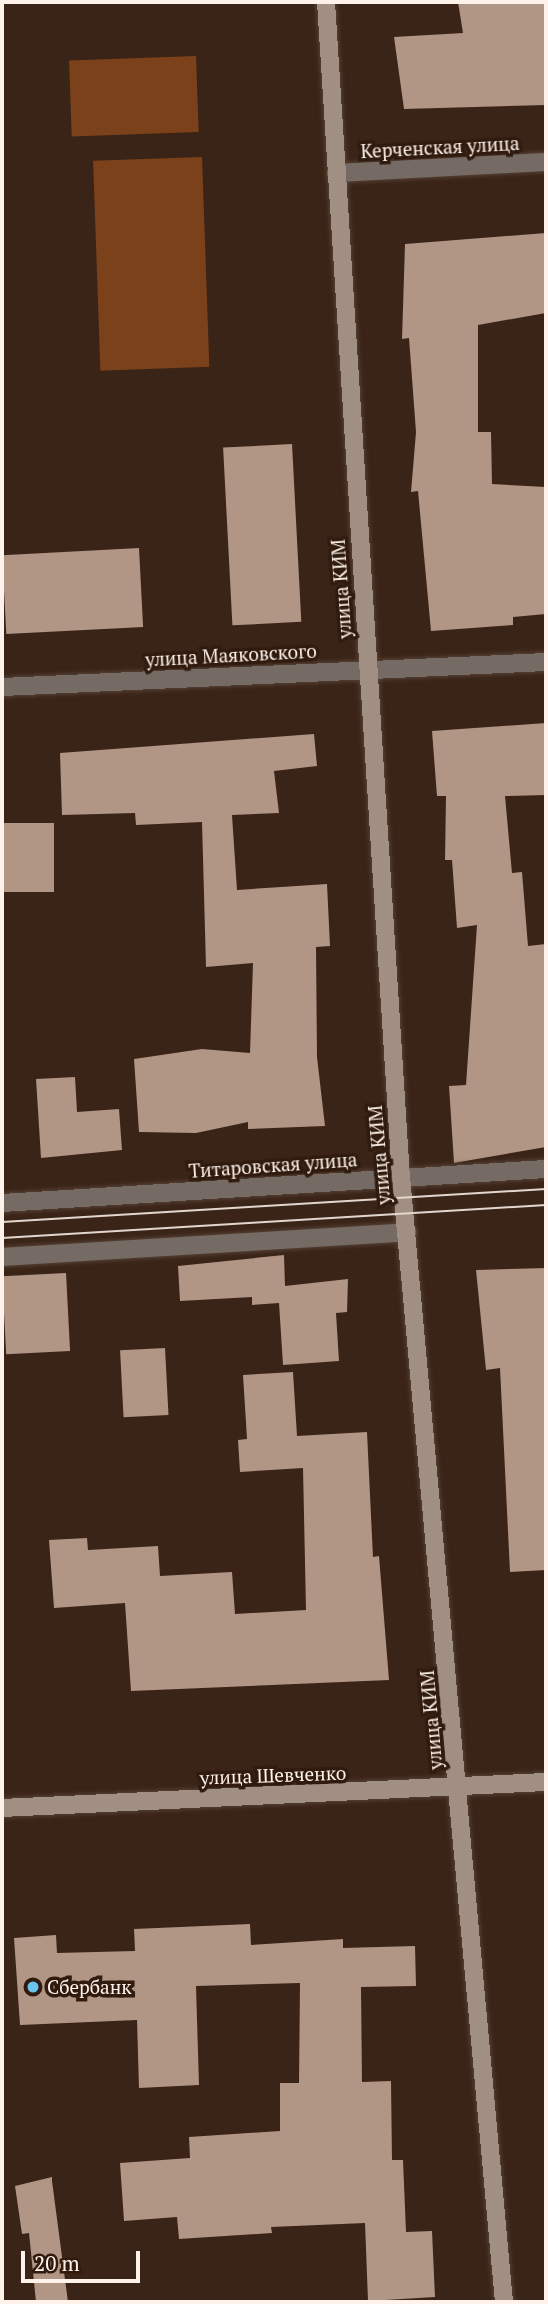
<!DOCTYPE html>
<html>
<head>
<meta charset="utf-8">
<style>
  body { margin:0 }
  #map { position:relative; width:548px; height:2304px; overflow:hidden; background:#3a2417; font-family:"PT Serif",serif }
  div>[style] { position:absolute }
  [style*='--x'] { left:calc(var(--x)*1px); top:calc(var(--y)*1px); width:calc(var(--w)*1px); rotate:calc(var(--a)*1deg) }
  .green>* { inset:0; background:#7a411a; transform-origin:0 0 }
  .building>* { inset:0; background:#b19585; transform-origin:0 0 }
  .roads { filter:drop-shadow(0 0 2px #554135) drop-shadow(0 0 2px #554135) }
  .street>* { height:18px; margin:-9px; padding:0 9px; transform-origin:9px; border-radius:9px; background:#766b64 }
  .secondary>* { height:18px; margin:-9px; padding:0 9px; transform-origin:9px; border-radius:9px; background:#a18f84 }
  .tram>* { height:2px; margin:-1px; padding:0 1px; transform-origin:1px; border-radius:1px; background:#e3d6ce }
  .dots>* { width:19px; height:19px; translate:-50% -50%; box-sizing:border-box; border:4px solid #301b0e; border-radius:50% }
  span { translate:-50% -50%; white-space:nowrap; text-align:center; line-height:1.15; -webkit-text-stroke:7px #301b0e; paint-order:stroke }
  .street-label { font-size:19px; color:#fef2eb }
  .poi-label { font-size:19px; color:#fef2eb }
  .left { translate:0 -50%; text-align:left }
  .frame { position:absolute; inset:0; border:4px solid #fef2eb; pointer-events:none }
  .scale { position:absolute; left:21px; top:2251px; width:119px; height:32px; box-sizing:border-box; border:4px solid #fef2eb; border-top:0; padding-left:9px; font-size:21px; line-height:24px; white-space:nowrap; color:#fef2eb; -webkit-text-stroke:5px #301b0e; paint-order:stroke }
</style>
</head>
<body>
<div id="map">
  <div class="green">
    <div style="left:196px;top:56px;width:76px;height:127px;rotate:88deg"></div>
    <div style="left:202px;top:157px;width:210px;height:109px;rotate:88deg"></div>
  </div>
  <div class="building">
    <div style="clip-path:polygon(458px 2px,546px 2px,546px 105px,404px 109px,394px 37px,463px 33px)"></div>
    <div style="clip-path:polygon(546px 233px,546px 313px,478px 325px,478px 432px,491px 432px,492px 484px,546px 487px,546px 614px,513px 617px,513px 625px,431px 631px,418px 491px,411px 492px,416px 432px,409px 338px,402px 339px,405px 244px)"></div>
    <div style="left:292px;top:444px;width:178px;height:69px;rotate:87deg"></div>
    <div style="left:139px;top:548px;width:79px;height:137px;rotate:87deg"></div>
    <div style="clip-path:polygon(546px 723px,546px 795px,505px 796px,512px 873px,522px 872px,528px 946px,546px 944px,546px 1147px,454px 1163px,449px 1086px,466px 1085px,477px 925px,457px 928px,452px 860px,445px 860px,446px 796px,437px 796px,432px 731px)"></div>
    <div style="clip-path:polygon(314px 734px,317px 766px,274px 771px,279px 813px,232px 815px,237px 890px,327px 884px,330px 946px,316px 947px,317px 1057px,325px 1126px,248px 1129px,248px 1122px,196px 1133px,139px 1132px,134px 1059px,202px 1049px,250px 1053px,253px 963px,206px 967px,202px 822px,136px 825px,135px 813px,62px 815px,60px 753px)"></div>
    <div style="left:2px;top:823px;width:52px;height:69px"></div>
    <div style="clip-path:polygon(75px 1077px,77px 1112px,119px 1109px,122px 1150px,41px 1158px,36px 1079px)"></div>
    <div style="clip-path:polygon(284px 1255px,285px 1286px,348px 1279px,347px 1312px,336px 1313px,339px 1361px,283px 1365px,279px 1303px,252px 1305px,252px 1297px,180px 1301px,178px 1266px)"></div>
    <div style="clip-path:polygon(546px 1268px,546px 1570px,510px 1572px,500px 1368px,486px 1370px,476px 1270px)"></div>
    <div style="left:66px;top:1273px;width:78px;height:64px;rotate:87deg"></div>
    <div style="left:165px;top:1348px;width:67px;height:45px;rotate:87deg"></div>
    <div style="clip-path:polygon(293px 1372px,297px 1436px,367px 1432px,373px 1557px,379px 1556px,389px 1680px,131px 1691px,125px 1603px,54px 1608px,49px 1540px,87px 1538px,88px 1550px,158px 1546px,160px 1576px,232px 1572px,235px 1614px,306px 1610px,303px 1468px,240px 1472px,238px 1440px,247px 1439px,243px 1375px)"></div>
    <div style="clip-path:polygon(250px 1924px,251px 1945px,343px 1939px,343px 1948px,415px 1946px,416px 1986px,361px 1987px,362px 2082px,391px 2081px,392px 2160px,403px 2160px,406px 2232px,432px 2231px,435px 2297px,368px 2301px,365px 2223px,271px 2227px,272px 2233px,179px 2239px,177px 2217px,124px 2221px,120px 2163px,190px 2158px,189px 2137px,280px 2131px,280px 2083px,299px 2083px,300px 1983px,196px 1986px,199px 2085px,139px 2088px,137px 2020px,20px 2025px,14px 1938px,56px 1935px,57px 1953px,135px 1951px,134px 1929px)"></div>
    <div style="clip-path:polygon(52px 2177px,52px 2181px,68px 2302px,36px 2302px,29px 2233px,22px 2234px,15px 2186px)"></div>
  </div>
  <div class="roads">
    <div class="street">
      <div style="--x:336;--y:173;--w:210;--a:-3"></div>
      <div style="--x:2;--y:687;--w:545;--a:-2.63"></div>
      <div style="--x:2;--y:1203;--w:545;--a:-3.58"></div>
      <div style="--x:2;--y:1257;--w:406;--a:-3.5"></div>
    </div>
    <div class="secondary">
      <div style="--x:326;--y:2;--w:1177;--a:86.35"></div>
      <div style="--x:401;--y:1177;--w:1130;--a:84.77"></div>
      <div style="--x:2;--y:1808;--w:545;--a:-2.74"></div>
    </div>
  </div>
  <div class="tram">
    <div style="--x:2;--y:1222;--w:545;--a:-3.47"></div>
    <div style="--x:2;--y:1238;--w:545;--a:-3.47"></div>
  </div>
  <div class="dots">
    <div style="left:33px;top:1987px;background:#69c4f0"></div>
  </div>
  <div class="street-label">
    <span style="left:440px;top:147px;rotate:-3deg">Керченская улица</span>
    <span style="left:341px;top:589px;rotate:-94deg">улица КИМ</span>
    <span style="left:231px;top:655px;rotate:-3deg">улица Маяковского</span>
    <span style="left:379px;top:1155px;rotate:-95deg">улица КИМ</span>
    <span style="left:273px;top:1165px;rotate:-4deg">Титаровская улица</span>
    <span style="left:431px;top:1720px;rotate:-95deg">улица КИМ</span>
    <span style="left:273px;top:1775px;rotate:-2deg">улица Шевченко</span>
  </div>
  <div class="poi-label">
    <span class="left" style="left:47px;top:1987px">Сбербанк</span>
  </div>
  <div class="frame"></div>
  <div class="scale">20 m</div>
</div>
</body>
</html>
